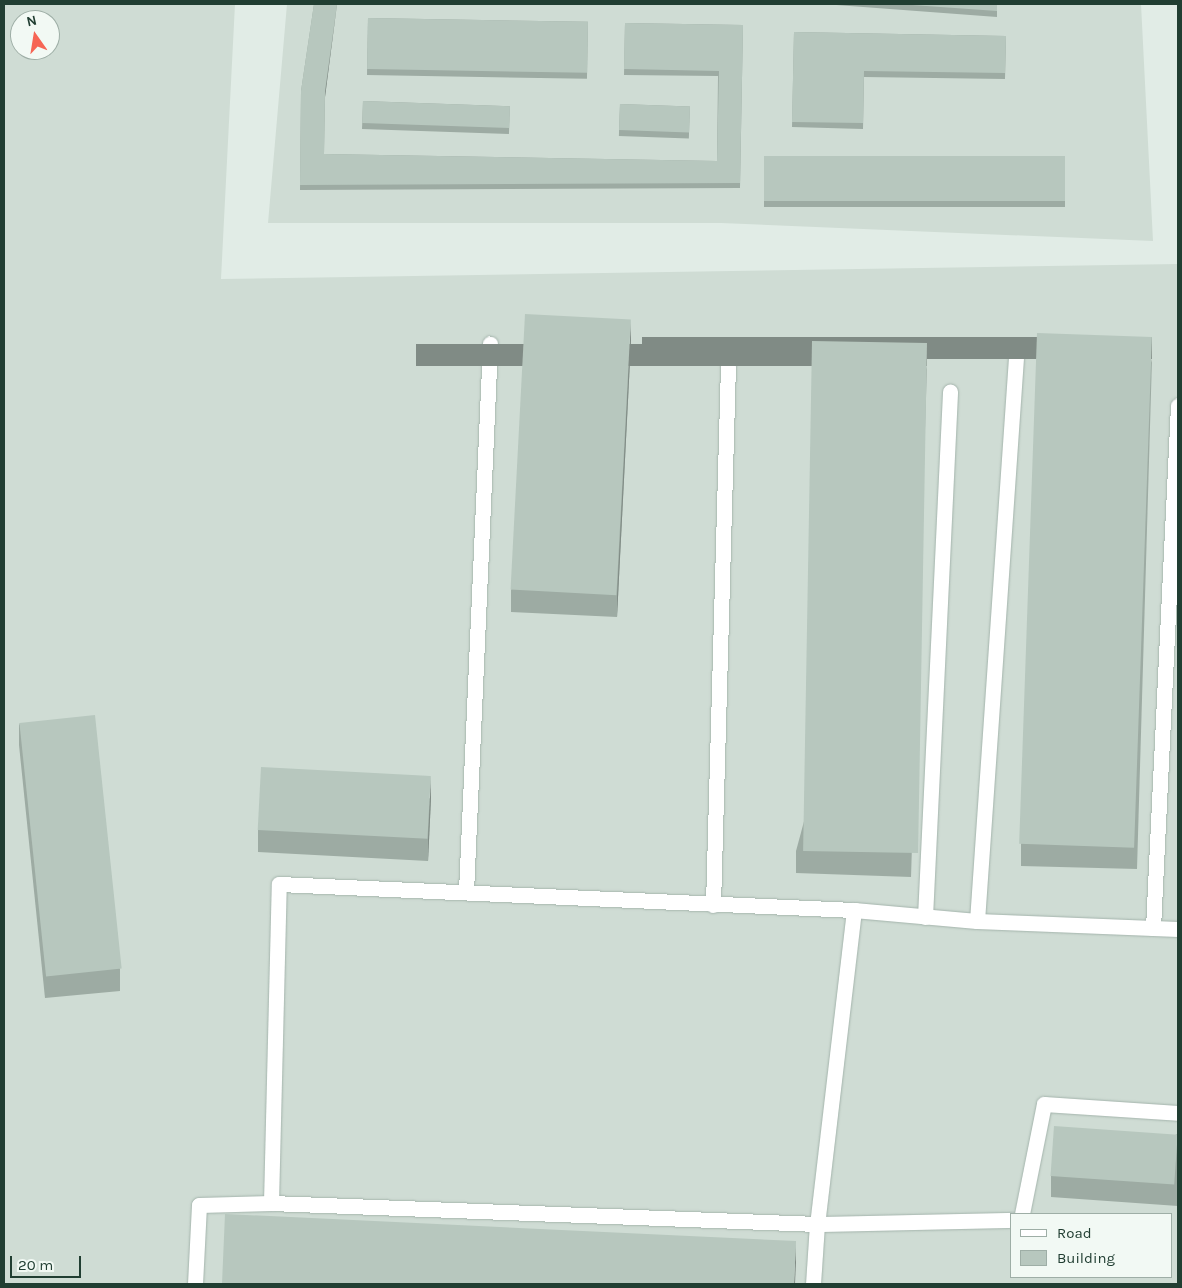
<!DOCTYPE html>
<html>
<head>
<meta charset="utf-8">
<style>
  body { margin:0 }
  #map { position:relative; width:1182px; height:1288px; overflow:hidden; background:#e1ece6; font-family:Karla,sans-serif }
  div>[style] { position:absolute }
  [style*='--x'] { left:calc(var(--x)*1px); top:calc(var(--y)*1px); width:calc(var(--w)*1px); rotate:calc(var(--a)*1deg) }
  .built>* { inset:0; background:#cfdcd4 }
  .roads { filter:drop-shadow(0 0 1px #a4b4ac) drop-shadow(0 0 1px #a4b4ac) }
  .minor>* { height:15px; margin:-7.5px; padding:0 7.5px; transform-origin:7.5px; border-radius:7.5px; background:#fff }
  .wall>* { inset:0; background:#9daba3; transform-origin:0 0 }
  .shaded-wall>* { inset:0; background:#808b85; transform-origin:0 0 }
  .building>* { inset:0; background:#b7c7be; transform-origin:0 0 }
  span { translate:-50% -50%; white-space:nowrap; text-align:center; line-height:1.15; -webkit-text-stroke:4.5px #f2f9f4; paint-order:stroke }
  .frame { position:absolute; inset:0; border:5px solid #213e32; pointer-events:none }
  .legend { position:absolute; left:1010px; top:1213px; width:162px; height:65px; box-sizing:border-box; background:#f2f9f4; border:1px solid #9eaea6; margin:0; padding:6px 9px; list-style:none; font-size:15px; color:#213e32 }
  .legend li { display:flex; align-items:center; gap:10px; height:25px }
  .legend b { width:25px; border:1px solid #9eaea6 }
  .north { position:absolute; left:10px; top:10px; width:50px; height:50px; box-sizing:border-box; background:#f2f9f4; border:1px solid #9eaea6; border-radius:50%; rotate:347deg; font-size:14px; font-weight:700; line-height:20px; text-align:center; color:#213e32 }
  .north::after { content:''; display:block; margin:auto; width:18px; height:22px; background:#f66555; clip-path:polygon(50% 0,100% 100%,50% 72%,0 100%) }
  .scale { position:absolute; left:10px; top:1256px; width:71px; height:22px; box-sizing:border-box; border:2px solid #213e32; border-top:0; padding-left:6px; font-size:15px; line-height:18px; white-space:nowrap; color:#213e32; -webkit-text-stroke:4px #f2f9f4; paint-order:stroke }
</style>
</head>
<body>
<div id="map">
  <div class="built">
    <div style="clip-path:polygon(evenodd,4px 4px,235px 4px,221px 279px,1178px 264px,1178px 1284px,4px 1284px,4px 4px,20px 20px,50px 20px,50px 50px,20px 50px,20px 20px,4px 4px,1011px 1214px,1171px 1214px,1171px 1277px,1011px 1277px,1011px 1214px)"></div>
    <div style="clip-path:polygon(287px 4px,1141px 4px,1153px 241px,721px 223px,268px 223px)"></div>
  </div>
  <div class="roads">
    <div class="minor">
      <div style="--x:466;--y:892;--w:549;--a:-87.49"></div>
      <div style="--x:713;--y:905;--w:539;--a:-88.41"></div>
      <div style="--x:854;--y:910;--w:123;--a:5.1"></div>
      <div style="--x:977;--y:921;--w:201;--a:2.3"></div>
      <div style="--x:925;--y:917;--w:526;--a:-87.27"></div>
      <div style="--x:977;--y:921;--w:565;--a:-86.04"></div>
      <div style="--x:1153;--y:928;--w:523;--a:-87.26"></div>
      <div style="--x:271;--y:1203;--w:319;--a:-88.6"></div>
      <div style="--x:279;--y:884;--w:576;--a:2.59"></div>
      <div style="--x:854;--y:910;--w:316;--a:96.7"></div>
      <div style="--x:817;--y:1224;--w:194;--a:-1.2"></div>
      <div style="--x:1022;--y:1214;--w:112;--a:-78.7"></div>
      <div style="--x:1044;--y:1104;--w:134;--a:3.8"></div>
      <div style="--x:195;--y:1284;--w:79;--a:-87.1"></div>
      <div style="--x:199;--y:1205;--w:72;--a:-1.6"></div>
      <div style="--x:271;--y:1203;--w:546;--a:2.2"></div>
      <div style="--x:817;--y:1224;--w:60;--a:93.8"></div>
    </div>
  </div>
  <div class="wall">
    <div style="clip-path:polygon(314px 4px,337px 4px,325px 97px,324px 154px,717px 161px,718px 76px,624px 75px,625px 23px,743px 25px,740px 188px,300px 190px,301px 91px)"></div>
    <div style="clip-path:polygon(823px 4px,997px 4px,997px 17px)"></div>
    <div style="left:368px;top:18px;width:220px;height:57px;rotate:1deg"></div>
    <div style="clip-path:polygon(794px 32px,1006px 36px,1005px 79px,864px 77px,863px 129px,792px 127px)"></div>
    <div style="left:363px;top:101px;width:147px;height:28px;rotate:2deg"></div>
    <div style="left:620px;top:104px;width:70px;height:32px;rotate:2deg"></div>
    <div style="left:1065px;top:156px;width:51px;height:301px;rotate:90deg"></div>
    <div style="clip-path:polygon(631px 341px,617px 617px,511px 612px,511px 590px)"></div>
    <div style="clip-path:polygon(1152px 359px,1137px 869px,1021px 866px,1021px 844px)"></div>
    <div style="clip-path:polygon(927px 366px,911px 877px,796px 873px,796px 851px)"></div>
    <div style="clip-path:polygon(19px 723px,120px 969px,120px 991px,45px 998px,19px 745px)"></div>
    <div style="clip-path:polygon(431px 798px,428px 861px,258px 852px,258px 830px)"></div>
    <div style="clip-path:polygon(1178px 1134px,1178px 1206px,1051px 1197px,1051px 1176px)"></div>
  </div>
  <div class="shaded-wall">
    <div style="clip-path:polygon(337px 4px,325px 97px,325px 91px)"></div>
    <div style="clip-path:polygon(631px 320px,631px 341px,617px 617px,617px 596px)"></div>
    <div style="left:1152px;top:337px;width:22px;height:510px;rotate:90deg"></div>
    <div style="left:927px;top:344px;width:22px;height:511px;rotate:90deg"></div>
    <div style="clip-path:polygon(431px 776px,431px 798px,428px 861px,428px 839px)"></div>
    <div style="clip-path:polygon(796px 1241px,796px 1263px,795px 1284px,794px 1284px)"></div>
  </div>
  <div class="building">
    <div style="clip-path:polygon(314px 4px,337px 4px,325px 91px,324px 154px,717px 161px,719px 71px,624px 69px,625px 23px,743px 25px,740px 183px,300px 185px,301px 91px)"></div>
    <div style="clip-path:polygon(898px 4px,997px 4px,997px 11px)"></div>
    <div style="left:368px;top:18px;width:220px;height:51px;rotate:1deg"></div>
    <div style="clip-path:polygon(794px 32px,1006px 36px,1005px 73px,864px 71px,863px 123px,792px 122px)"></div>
    <div style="left:363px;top:101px;width:147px;height:22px;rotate:2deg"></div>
    <div style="left:620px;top:104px;width:70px;height:26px;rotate:2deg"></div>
    <div style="left:1065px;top:156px;width:45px;height:301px;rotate:90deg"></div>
    <div style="left:525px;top:314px;width:106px;height:276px;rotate:3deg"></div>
    <div style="left:1037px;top:333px;width:115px;height:511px;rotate:2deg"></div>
    <div style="left:812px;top:341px;width:115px;height:510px;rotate:1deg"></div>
    <div style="left:95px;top:715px;width:255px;height:76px;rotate:84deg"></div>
    <div style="left:261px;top:767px;width:170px;height:63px;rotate:3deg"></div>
    <div style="left:1054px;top:1126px;width:124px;height:50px;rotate:4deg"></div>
    <div style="clip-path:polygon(225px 1214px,796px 1241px,794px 1284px,222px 1284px)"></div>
  </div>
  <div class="frame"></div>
  <ul class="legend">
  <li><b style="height:6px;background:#fff"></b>Road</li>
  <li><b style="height:14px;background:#b7c7be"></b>Building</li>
  </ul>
  <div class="north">N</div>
  <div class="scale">20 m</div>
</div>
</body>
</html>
